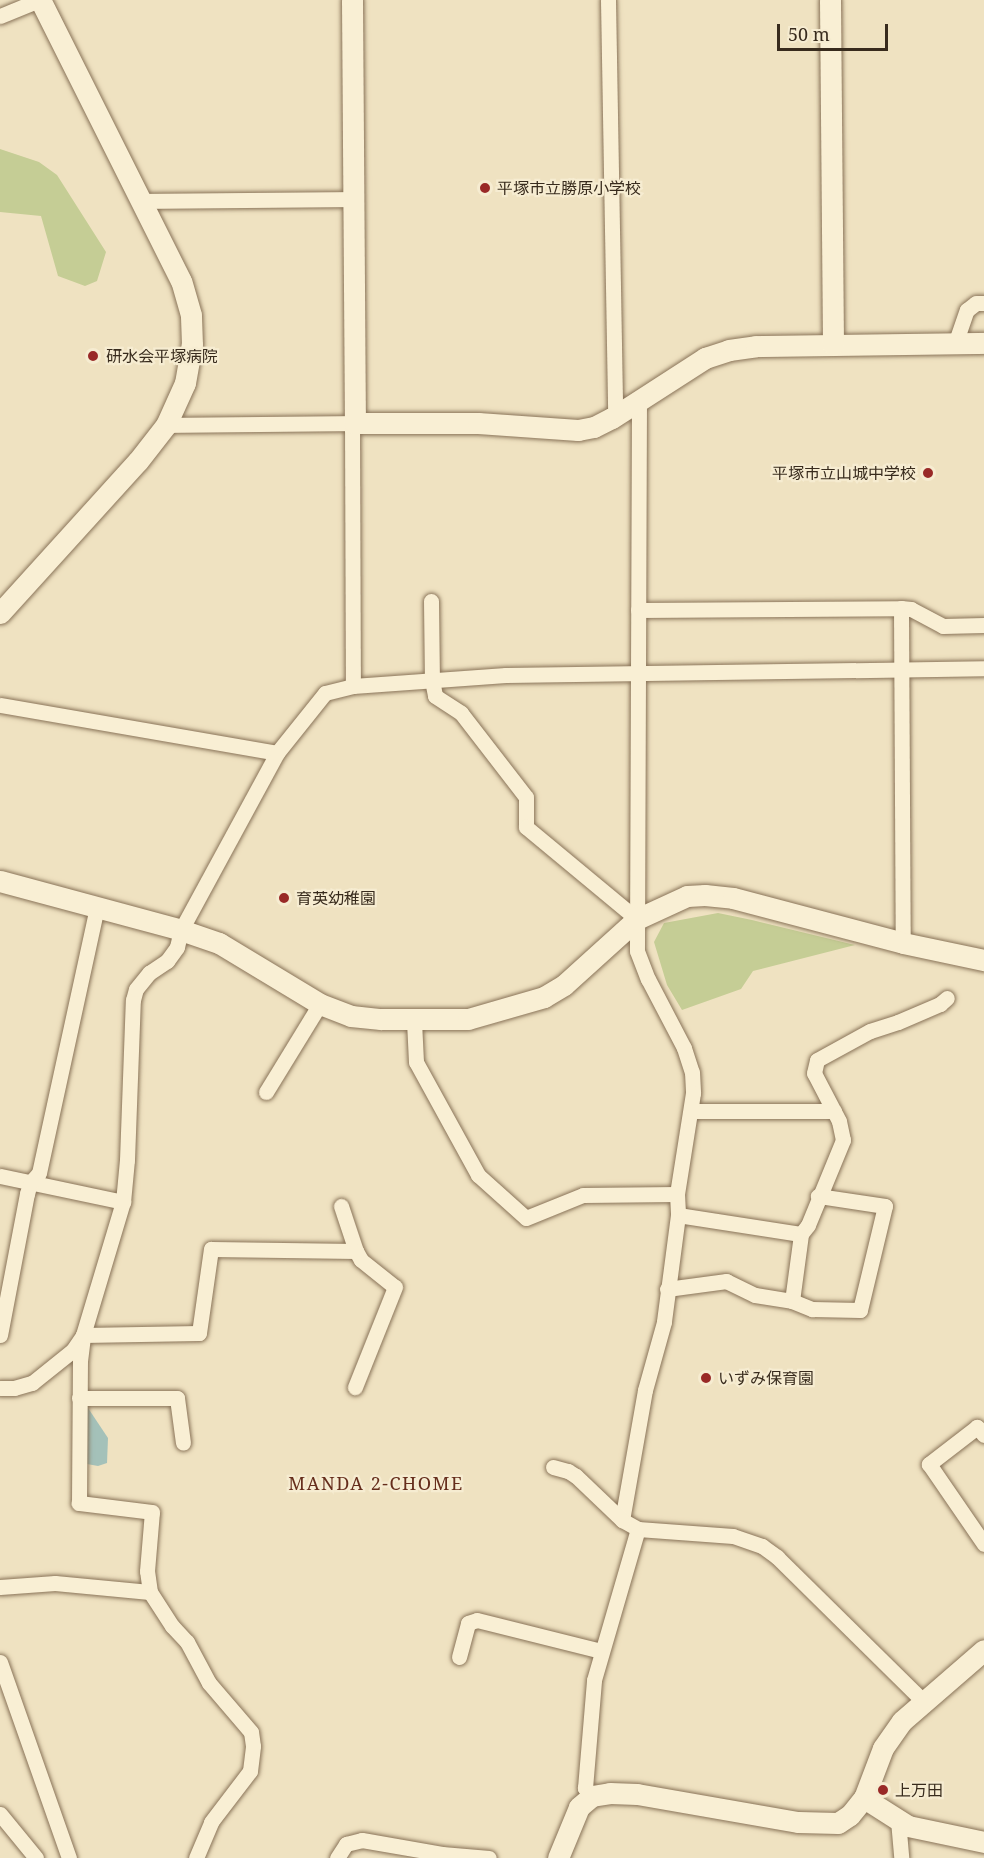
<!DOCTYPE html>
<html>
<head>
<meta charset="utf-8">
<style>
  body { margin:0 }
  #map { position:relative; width:984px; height:1858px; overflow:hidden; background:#efe2c1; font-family:"Noto Serif","Noto Sans JP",serif }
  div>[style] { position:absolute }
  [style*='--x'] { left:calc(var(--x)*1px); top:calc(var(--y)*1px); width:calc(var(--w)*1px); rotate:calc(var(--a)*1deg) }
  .green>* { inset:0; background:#c5cd95 }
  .water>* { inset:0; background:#a4c1b9 }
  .roads { filter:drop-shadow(0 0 2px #897358) drop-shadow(0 0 2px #897358) }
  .street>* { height:15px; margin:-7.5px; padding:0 7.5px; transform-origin:7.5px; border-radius:7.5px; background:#f9efd4 }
  .secondary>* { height:21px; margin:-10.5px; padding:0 10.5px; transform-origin:10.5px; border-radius:10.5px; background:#f9efd4 }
  .dots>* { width:16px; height:16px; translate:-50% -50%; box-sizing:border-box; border:3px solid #f6ecd1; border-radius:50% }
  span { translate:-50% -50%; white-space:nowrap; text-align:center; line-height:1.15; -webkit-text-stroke:4.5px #f6ecd1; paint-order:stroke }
  .poi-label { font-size:16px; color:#382b1d }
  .left { translate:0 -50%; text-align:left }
  .right { translate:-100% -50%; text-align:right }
  .neighbourhood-label { font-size:18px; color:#652d1b; letter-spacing:1.5px }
  .scale { position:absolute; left:777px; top:24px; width:111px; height:27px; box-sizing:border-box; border:3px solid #382b1d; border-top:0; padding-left:8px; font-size:18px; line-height:21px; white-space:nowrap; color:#382b1d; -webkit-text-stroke:4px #f6ecd1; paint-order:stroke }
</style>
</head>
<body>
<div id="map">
  <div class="green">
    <div style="clip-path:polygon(0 149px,39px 162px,57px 175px,106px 252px,97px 281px,85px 286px,58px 276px,41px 216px,0 212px)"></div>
    <div style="clip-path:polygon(718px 913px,752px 920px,855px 945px,753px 971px,741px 989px,682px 1010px,667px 985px,654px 942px,664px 923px)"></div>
  </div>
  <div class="water">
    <div style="clip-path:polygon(88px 1408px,108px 1438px,107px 1463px,98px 1466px,87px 1464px,85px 1411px)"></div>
  </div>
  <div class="roads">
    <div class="street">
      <div style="--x:608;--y:0;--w:416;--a:89"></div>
      <div style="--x:0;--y:16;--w:42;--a:-22.3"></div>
      <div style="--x:142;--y:201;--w:210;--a:-0.5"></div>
      <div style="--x:955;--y:344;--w:36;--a:-71"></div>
      <div style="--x:967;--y:310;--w:11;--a:-38"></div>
      <div style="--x:976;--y:303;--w:8;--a:0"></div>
      <div style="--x:639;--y:400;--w:551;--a:90.21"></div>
      <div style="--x:637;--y:951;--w:30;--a:69"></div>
      <div style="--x:648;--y:979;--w:78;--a:62.4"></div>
      <div style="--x:684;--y:1048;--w:25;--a:72"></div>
      <div style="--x:692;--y:1072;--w:21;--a:87"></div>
      <div style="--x:693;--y:1093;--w:102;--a:99"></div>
      <div style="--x:677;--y:1194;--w:21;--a:87"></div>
      <div style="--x:678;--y:1215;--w:108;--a:97.5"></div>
      <div style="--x:664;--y:1322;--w:71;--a:105.6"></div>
      <div style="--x:645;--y:1390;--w:132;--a:100"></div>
      <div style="--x:622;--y:1520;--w:18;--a:29"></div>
      <div style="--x:638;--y:1529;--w:95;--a:4.2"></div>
      <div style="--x:733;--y:1536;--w:31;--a:19"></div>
      <div style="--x:762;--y:1546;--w:19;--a:36"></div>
      <div style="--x:777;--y:1557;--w:206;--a:44.6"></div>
      <div style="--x:352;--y:423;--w:263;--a:89.8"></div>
      <div style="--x:166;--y:425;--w:189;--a:-0.6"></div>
      <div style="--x:431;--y:601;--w:79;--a:89.3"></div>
      <div style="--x:432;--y:680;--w:16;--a:79"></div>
      <div style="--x:435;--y:696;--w:31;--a:33"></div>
      <div style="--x:461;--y:713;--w:106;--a:52.3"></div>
      <div style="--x:526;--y:797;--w:30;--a:90"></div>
      <div style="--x:526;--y:827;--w:144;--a:39.7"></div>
      <div style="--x:901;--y:608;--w:335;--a:89.7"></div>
      <div style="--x:638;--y:610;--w:263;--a:-0.4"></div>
      <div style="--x:901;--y:608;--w:10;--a:6"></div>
      <div style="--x:911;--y:609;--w:36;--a:28"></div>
      <div style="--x:943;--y:626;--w:41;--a:-1.4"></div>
      <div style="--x:0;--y:705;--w:281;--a:9.8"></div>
      <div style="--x:414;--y:1021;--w:41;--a:87.2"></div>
      <div style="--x:416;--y:1062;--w:129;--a:61.2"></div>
      <div style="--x:478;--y:1175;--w:64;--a:41.9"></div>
      <div style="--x:526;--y:1218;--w:61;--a:-22"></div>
      <div style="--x:583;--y:1195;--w:94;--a:-0.6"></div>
      <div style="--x:266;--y:1092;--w:103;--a:-58.5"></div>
      <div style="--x:691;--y:1111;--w:143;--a:0"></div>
      <div style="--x:0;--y:1176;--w:126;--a:11.9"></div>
      <div style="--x:341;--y:1206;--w:47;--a:71.6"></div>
      <div style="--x:678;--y:1215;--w:124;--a:8.8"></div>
      <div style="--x:667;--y:1289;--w:60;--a:-7.7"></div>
      <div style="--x:726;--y:1281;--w:32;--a:26"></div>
      <div style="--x:755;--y:1295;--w:37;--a:9"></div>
      <div style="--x:792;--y:1301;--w:68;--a:-82.3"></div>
      <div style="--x:801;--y:1234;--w:11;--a:-52"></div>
      <div style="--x:808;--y:1225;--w:92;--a:-67.6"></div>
      <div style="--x:843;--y:1140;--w:19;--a:-102"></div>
      <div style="--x:839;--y:1121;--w:54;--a:-117.5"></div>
      <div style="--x:814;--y:1073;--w:13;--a:-77"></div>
      <div style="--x:817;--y:1060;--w:60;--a:-28.7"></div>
      <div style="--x:870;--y:1031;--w:29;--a:-18"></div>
      <div style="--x:898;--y:1022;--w:46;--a:-23.2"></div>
      <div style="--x:940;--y:1004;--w:9;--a:-41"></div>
      <div style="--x:792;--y:1301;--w:22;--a:22"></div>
      <div style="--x:812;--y:1309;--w:48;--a:1.2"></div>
      <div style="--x:860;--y:1310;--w:107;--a:-76.5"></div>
      <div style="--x:885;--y:1206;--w:68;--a:-171.5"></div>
      <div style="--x:0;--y:1335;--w:144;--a:-79.2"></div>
      <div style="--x:27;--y:1194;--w:11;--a:-75"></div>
      <div style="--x:30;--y:1183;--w:13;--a:-48"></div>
      <div style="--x:39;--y:1173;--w:272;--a:-77.7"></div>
      <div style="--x:0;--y:1388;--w:14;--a:0"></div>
      <div style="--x:14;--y:1388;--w:19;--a:-16"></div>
      <div style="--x:32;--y:1383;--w:53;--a:-38.8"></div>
      <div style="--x:73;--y:1350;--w:18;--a:-56"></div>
      <div style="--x:83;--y:1335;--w:139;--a:-73.3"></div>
      <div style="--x:123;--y:1202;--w:42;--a:-84.6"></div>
      <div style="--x:127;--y:1160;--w:160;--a:-87.9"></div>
      <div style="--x:133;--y:1000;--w:11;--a:-75"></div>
      <div style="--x:136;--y:989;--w:21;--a:-51"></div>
      <div style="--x:149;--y:973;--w:22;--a:-34"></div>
      <div style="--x:167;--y:961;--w:17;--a:-54"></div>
      <div style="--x:177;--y:947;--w:17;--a:-77"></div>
      <div style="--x:181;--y:930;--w:201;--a:-61.5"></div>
      <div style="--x:277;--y:753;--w:77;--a:-51.3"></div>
      <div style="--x:325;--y:693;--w:29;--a:-14"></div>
      <div style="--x:353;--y:686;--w:153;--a:-4.1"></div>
      <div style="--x:506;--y:675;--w:478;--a:-0.8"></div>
      <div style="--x:79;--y:1398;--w:98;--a:0"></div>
      <div style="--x:177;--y:1398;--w:45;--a:82.4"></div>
      <div style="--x:984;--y:1435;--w:11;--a:-131"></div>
      <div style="--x:977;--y:1427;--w:61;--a:142.4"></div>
      <div style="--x:929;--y:1464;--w:97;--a:55.5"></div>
      <div style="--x:553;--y:1467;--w:16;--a:15"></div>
      <div style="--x:568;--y:1471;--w:9;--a:32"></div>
      <div style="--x:576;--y:1476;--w:64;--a:43.7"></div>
      <div style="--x:0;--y:1587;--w:55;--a:-4.2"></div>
      <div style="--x:55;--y:1583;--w:95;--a:5.4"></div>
      <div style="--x:459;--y:1657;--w:35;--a:-75"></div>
      <div style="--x:468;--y:1623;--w:9;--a:-18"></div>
      <div style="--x:477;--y:1620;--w:128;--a:14"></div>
      <div style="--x:0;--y:1662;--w:208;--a:70.6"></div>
      <div style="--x:592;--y:1796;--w:11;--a:-131"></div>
      <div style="--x:585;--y:1788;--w:108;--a:-85.2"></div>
      <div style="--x:594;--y:1680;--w:157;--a:-73.8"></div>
      <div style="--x:0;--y:1814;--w:57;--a:50.7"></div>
      <div style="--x:898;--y:1820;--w:38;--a:85"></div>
      <div style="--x:196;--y:1858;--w:39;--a:-67"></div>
      <div style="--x:211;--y:1822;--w:64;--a:-52.6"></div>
      <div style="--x:250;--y:1771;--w:25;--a:-83"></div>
      <div style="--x:253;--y:1746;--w:14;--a:-98"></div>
      <div style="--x:251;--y:1732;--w:65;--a:-130.6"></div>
      <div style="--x:209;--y:1683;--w:47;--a:-118.2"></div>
      <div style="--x:187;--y:1642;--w:22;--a:-133"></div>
      <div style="--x:172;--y:1626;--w:40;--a:-122.9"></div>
      <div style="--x:150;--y:1592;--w:21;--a:-98"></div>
      <div style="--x:147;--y:1571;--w:59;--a:-85.2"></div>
      <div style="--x:152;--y:1512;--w:74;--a:-173"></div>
      <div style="--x:79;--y:1503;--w:142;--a:-89.6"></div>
      <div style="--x:80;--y:1361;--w:26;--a:-83"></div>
      <div style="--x:83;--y:1335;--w:116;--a:-1"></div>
      <div style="--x:199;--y:1333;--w:85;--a:-81.9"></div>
      <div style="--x:211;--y:1249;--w:145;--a:0.8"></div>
      <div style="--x:356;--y:1251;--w:10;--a:61"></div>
      <div style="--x:361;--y:1260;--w:43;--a:38.5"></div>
      <div style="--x:395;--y:1287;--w:108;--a:111.8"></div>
      <div style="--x:337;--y:1858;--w:17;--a:-57"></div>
      <div style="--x:346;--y:1844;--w:16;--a:-14"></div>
      <div style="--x:362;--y:1840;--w:81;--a:9.9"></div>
      <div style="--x:442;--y:1854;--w:47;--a:4.9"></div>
    </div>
    <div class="secondary">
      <div style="--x:352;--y:0;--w:423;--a:89.6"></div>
      <div style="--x:355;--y:423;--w:123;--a:0"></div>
      <div style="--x:478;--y:423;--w:100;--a:4"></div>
      <div style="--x:578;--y:430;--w:16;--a:-11"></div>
      <div style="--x:594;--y:427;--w:20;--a:-27"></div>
      <div style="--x:612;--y:418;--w:111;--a:-32.8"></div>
      <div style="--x:705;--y:358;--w:25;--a:-18"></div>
      <div style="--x:729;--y:350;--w:27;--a:-8"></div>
      <div style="--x:756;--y:346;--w:228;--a:-0.8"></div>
      <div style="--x:830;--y:0;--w:345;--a:89.5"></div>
      <div style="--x:0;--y:613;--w:205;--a:-47.8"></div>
      <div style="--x:138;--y:461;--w:46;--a:-52.1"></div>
      <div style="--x:166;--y:425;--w:46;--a:-65.7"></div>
      <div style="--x:185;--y:383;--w:39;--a:-80"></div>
      <div style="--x:192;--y:345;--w:30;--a:-92"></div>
      <div style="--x:191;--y:315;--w:35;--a:-106"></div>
      <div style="--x:181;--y:281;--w:314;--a:-116.6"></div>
      <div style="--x:0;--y:881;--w:188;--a:15.1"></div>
      <div style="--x:181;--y:930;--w:40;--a:18.9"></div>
      <div style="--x:219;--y:943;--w:118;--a:31.1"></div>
      <div style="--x:320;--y:1004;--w:33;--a:21"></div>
      <div style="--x:351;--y:1016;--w:30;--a:6"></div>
      <div style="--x:381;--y:1019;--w:87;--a:0"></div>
      <div style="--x:468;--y:1019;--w:79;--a:-16.1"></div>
      <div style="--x:544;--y:997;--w:23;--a:-31"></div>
      <div style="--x:564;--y:985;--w:98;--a:-42.1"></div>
      <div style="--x:637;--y:919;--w:55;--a:-24.7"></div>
      <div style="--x:687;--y:896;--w:18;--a:-3"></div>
      <div style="--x:705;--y:895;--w:28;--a:6"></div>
      <div style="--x:733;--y:898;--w:176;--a:14.8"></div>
      <div style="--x:903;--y:943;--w:83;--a:11.9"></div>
      <div style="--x:864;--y:1798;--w:52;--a:32.5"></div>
      <div style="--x:908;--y:1826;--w:78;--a:11.9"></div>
      <div style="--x:558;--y:1858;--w:55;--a:-67.6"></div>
      <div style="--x:579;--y:1807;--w:17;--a:-40"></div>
      <div style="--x:592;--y:1796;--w:18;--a:-9"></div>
      <div style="--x:610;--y:1793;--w:27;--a:2"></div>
      <div style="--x:637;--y:1794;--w:163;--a:9.9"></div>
      <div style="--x:798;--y:1822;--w:40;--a:1.4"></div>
      <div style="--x:838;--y:1823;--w:14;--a:-34"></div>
      <div style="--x:850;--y:1815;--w:22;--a:-51"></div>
      <div style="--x:864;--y:1798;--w:53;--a:-69.2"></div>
      <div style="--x:883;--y:1748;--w:33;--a:-55"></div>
      <div style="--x:902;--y:1721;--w:108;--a:-40.9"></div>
    </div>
  </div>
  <div class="dots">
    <div style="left:485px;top:188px;background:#992927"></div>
    <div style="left:93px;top:356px;background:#992927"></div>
    <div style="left:928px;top:473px;background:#992927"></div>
    <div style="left:284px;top:898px;background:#992927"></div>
    <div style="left:706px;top:1378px;background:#992927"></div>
    <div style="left:883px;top:1790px;background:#992927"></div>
  </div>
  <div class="poi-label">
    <span class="left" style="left:497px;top:188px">平塚市立勝原小学校</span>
    <span class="left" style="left:106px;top:356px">研水会平塚病院</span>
    <span class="right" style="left:916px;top:473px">平塚市立山城中学校</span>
    <span class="left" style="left:296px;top:898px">育英幼稚園</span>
    <span class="left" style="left:718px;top:1378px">いずみ保育園</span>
    <span class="left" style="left:895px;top:1790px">上万田</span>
  </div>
  <div class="neighbourhood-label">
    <span style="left:376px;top:1483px">MANDA 2-CHOME</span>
  </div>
  <div class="scale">50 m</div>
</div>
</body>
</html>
